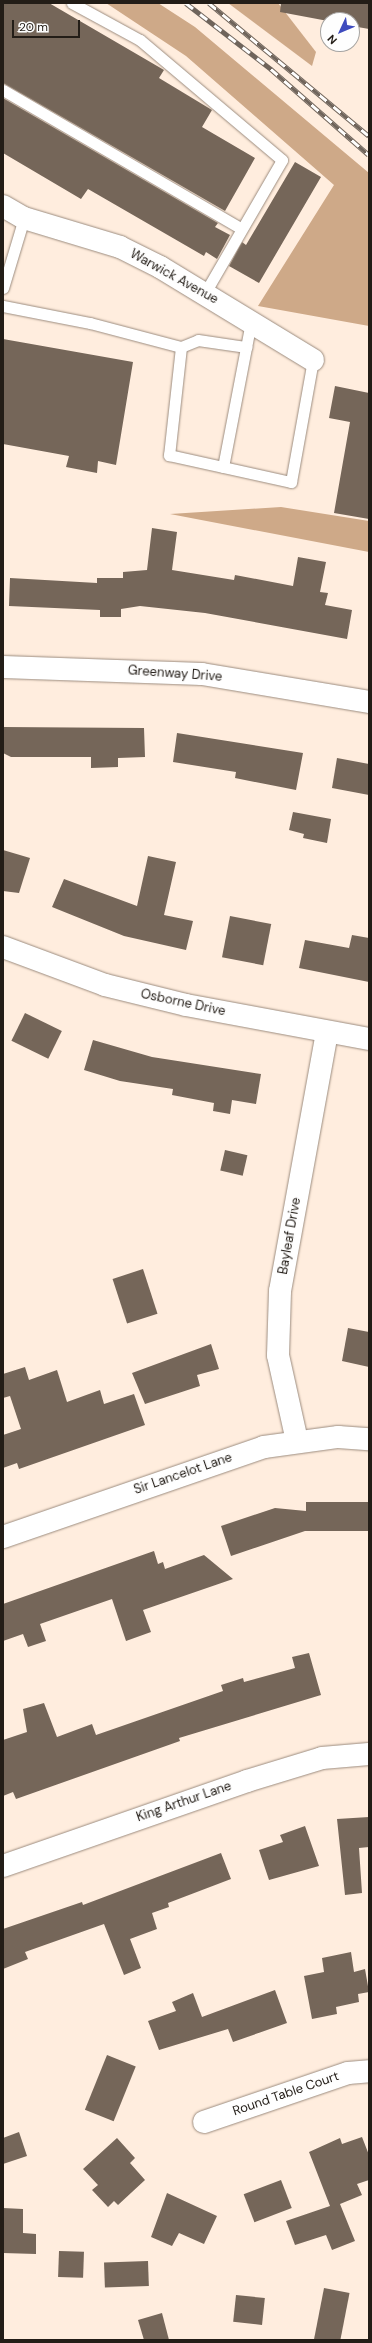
<!DOCTYPE html>
<html>
<head>
<meta charset="utf-8">
<style>
  body { margin:0 }
  #map { position:relative; width:372px; height:2343px; overflow:hidden; background:#ffedde; font-family:"DM Sans",sans-serif }
  div>[style] { position:absolute }
  [style*='--x'] { left:calc(var(--x)*1px); top:calc(var(--y)*1px); width:calc(var(--w)*1px); rotate:calc(var(--a)*1deg) }
  .forest>* { inset:0; background:#cea988 }
  .building>* { inset:0; background:#756659; transform-origin:0 0 }
  .roads { filter:drop-shadow(0 0 1px #9c8c7f) drop-shadow(0 0 1px #9c8c7f) }
  .lane>* { height:11px; margin:-5.5px; padding:0 5.5px; transform-origin:5.5px; border-radius:5.5px; background:#fff }
  .street>* { height:22px; margin:-11px; padding:0 11px; transform-origin:11px; border-radius:11px; background:#fff }
  .rail>* { height:4.5px; margin-top:-2.25px; transform-origin:0; background:repeating-linear-gradient(90deg,#fefefe 0 9px,#6f645b 0 18px); box-sizing:border-box; border-block:1px solid #6f645b }
  span { translate:-50% -50%; white-space:nowrap; text-align:center; line-height:1.15; -webkit-text-stroke:3.5px #fefefe; paint-order:stroke }
  .street-label { font-size:13px; color:#231d17 }
  .frame { position:absolute; inset:0; border:4px solid #231d17; pointer-events:none }
  .north { position:absolute; left:320px; top:12px; width:40px; height:40px; box-sizing:border-box; background:#fefefe; border:1px solid #a6a4a2; border-radius:50%; rotate:226deg; font-size:11px; font-weight:700; line-height:16px; text-align:center; color:#231d17 }
  .north::after { content:''; display:block; margin:auto; width:14px; height:18px; background:#3e4bbe; clip-path:polygon(50% 0,100% 100%,50% 72%,0 100%) }
  .scale { position:absolute; left:12px; top:20px; width:68px; height:18px; box-sizing:border-box; border:2px solid #231d17; border-top:0; padding-left:5px; font-size:12px; line-height:14px; white-space:nowrap; color:#231d17; -webkit-text-stroke:3px #fefefe; paint-order:stroke }
</style>
</head>
<body>
<div id="map">
  <div class="forest">
    <div style="clip-path:polygon(106px 3px,158px 3px,195px 27px,369px 173px,369px 326px,258px 306px,334px 185px,186px 56px)"></div>
    <div style="clip-path:polygon(228px 3px,278px 3px,316px 52px,312px 66px)"></div>
    <div style="clip-path:polygon(281px 507px,369px 521px,369px 552px,170px 514px)"></div>
  </div>
  <div class="building">
    <div style="clip-path:polygon(3px 3px,49px 3px,164px 70px,159px 78px,212px 110px,202px 127px,255px 158px,225px 211px,3px 83px)"></div>
    <div style="clip-path:polygon(281px 3px,369px 3px,369px 29px,352px 26px,352px 20px,328px 21px,280px 12px)"></div>
    <div style="clip-path:polygon(3px 98px,218px 223px,215px 227px,230px 235px,217px 259px,206px 252px,204px 256px,88px 189px,81px 199px,3px 153px)"></div>
    <div style="clip-path:polygon(295px 162px,321px 177px,259px 283px,229px 266px,242px 242px,246px 245px)"></div>
    <div style="clip-path:polygon(3px 339px,133px 362px,116px 465px,98px 461px,97px 473px,66px 467px,69px 456px,3px 444px)"></div>
    <div style="clip-path:polygon(335px 386px,369px 393px,369px 519px,334px 513px,350px 422px,329px 418px)"></div>
    <div style="clip-path:polygon(152px 528px,177px 532px,172px 570px,234px 580px,235px 575px,293px 586px,298px 557px,326px 562px,320px 592px,328px 593px,325px 605px,352px 610px,347px 639px,205px 613px,140px 606px,121px 609px,121px 617px,100px 617px,100px 610px,9px 606px,10px 578px,97px 583px,97px 578px,123px 578px,123px 572px,147px 570px)"></div>
    <div style="clip-path:polygon(3px 727px,144px 728px,145px 757px,118px 758px,118px 767px,91px 768px,91px 757px,11px 757px,3px 753px)"></div>
    <div style="clip-path:polygon(177px 733px,303px 753px,296px 790px,235px 778px,236px 772px,173px 762px)"></div>
    <div style="clip-path:polygon(337px 758px,369px 764px,369px 795px,332px 788px)"></div>
    <div style="clip-path:polygon(293px 812px,331px 819px,327px 843px,303px 838px,304px 834px,289px 830px)"></div>
    <div style="clip-path:polygon(3px 850px,30px 858px,19px 893px,3px 891px)"></div>
    <div style="clip-path:polygon(148px 856px,176px 862px,164px 915px,193px 921px,186px 950px,124px 936px,52px 907px,64px 879px,137px 906px)"></div>
    <div style="left:230px;top:916px;width:42px;height:42px;rotate:11deg"></div>
    <div style="clip-path:polygon(352px 935px,369px 938px,369px 982px,299px 968px,305px 940px,349px 948px)"></div>
    <div style="left:25px;top:1013px;width:41px;height:31px;rotate:26deg"></div>
    <div style="clip-path:polygon(93px 1040px,152px 1057px,261px 1074px,256px 1104px,232px 1100px,230px 1114px,213px 1111px,214px 1103px,172px 1095px,173px 1089px,120px 1081px,84px 1070px)"></div>
    <div style="left:225px;top:1150px;width:23px;height:21px;rotate:13deg"></div>
    <div style="left:143px;top:1269px;width:47px;height:32px;rotate:72deg"></div>
    <div style="clip-path:polygon(348px 1328px,369px 1332px,369px 1367px,342px 1361px)"></div>
    <div style="clip-path:polygon(211px 1344px,219px 1369px,197px 1375px,200px 1386px,145px 1404px,132px 1373px)"></div>
    <div style="clip-path:polygon(25px 1367px,29px 1380px,57px 1370px,67px 1402px,100px 1390px,104px 1404px,134px 1394px,145px 1425px,19px 1469px,17px 1463px,3px 1468px,3px 1435px,21px 1429px,10px 1396px,3px 1398px,3px 1374px)"></div>
    <div style="clip-path:polygon(306px 1502px,369px 1502px,369px 1531px,305px 1531px,231px 1556px,221px 1526px,275px 1508px,306px 1511px)"></div>
    <div style="clip-path:polygon(154px 1551px,158px 1564px,163px 1562px,165px 1569px,204px 1555px,233px 1579px,143px 1610px,151px 1632px,126px 1641px,112px 1599px,40px 1624px,46px 1641px,28px 1647px,23px 1634px,3px 1641px,3px 1604px)"></div>
    <div style="clip-path:polygon(309px 1653px,321px 1695px,179px 1738px,180px 1741px,16px 1799px,13px 1792px,3px 1796px,3px 1740px,27px 1732px,23px 1709px,44px 1703px,57px 1737px,92px 1724px,96px 1735px,223px 1691px,221px 1685px,243px 1678px,244px 1682px,295px 1668px,292px 1657px)"></div>
    <div style="clip-path:polygon(369px 1817px,369px 1847px,359px 1848px,362px 1893px,345px 1895px,337px 1819px)"></div>
    <div style="clip-path:polygon(305px 1826px,319px 1866px,269px 1880px,259px 1850px,283px 1842px,280px 1835px)"></div>
    <div style="clip-path:polygon(221px 1853px,231px 1879px,168px 1903px,169px 1907px,152px 1913px,157px 1929px,130px 1939px,141px 1968px,124px 1975px,104px 1924px,25px 1952px,28px 1959px,3px 1969px,3px 1929px,82px 1902px,83px 1905px)"></div>
    <div style="clip-path:polygon(351px 1952px,354px 1972px,365px 1969px,369px 1992px,358px 1994px,359px 2002px,336px 2007px,337px 2014px,312px 2019px,304px 1976px,324px 1972px,322px 1958px)"></div>
    <div style="clip-path:polygon(275px 1990px,287px 2023px,233px 2042px,228px 2029px,159px 2050px,148px 2021px,176px 2011px,172px 2002px,193px 1993px,202px 2017px)"></div>
    <div style="left:107px;top:2055px;width:31px;height:59px;rotate:22deg"></div>
    <div style="clip-path:polygon(19px 2132px,27px 2156px,3px 2164px,3px 2138px)"></div>
    <div style="clip-path:polygon(362px 2137px,369px 2155px,369px 2180px,357px 2184px,362px 2195px,340px 2204px,355px 2241px,332px 2250px,326px 2235px,295px 2245px,286px 2221px,330px 2206px,309px 2152px,340px 2138px,342px 2144px)"></div>
    <div style="clip-path:polygon(117px 2138px,135px 2158px,130px 2163px,145px 2180px,118px 2205px,114px 2201px,108px 2207px,92px 2190px,98px 2185px,83px 2169px)"></div>
    <div style="left:281px;top:2180px;width:30px;height:40px;rotate:69deg"></div>
    <div style="clip-path:polygon(167px 2193px,217px 2216px,204px 2244px,179px 2233px,172px 2246px,151px 2237px)"></div>
    <div style="clip-path:polygon(3px 2208px,23px 2209px,23px 2233px,36px 2234px,36px 2254px,3px 2253px)"></div>
    <div style="left:59px;top:2251px;width:25px;height:26px;rotate:2deg"></div>
    <div style="left:148px;top:2261px;width:25px;height:44px;rotate:88deg"></div>
    <div style="left:324px;top:2288px;width:26px;height:53px;rotate:11deg"></div>
    <div style="left:236px;top:2295px;width:29px;height:27px;rotate:6deg"></div>
    <div style="clip-path:polygon(162px 2313px,169px 2340px,144px 2340px,138px 2320px)"></div>
  </div>
  <div class="roads">
    <div class="lane">
      <div style="--x:72;--y:3;--w:77;--a:28.6"></div>
      <div style="--x:140;--y:40;--w:186;--a:40.2"></div>
      <div style="--x:282;--y:160;--w:154;--a:120.1"></div>
      <div style="--x:3;--y:90;--w:274;--a:30.2"></div>
      <div style="--x:3;--y:288;--w:73;--a:-73.3"></div>
      <div style="--x:3;--y:306;--w:89;--a:11.1"></div>
      <div style="--x:90;--y:323;--w:94;--a:14.8"></div>
      <div style="--x:181;--y:347;--w:109;--a:96.3"></div>
      <div style="--x:169;--y:455;--w:125;--a:12.5"></div>
      <div style="--x:291;--y:482;--w:124;--a:-79.8"></div>
      <div style="--x:181;--y:347;--w:18;--a:-22"></div>
      <div style="--x:198;--y:340;--w:49;--a:8.3"></div>
      <div style="--x:223;--y:467;--w:148;--a:-79.1"></div>
    </div>
    <div class="street">
      <div style="--x:3;--y:206;--w:24;--a:30"></div>
      <div style="--x:24;--y:218;--w:100;--a:16.8"></div>
      <div style="--x:120;--y:247;--w:45;--a:26.6"></div>
      <div style="--x:160;--y:267;--w:179;--a:31.3"></div>
      <div style="--x:3;--y:667;--w:199;--a:2"></div>
      <div style="--x:202;--y:674;--w:169;--a:9.5"></div>
      <div style="--x:3;--y:947;--w:109;--a:20.4"></div>
      <div style="--x:105;--y:985;--w:83;--a:13.9"></div>
      <div style="--x:186;--y:1005;--w:186;--a:10.5"></div>
      <div style="--x:297;--y:1441;--w:88;--a:-102.5"></div>
      <div style="--x:278;--y:1355;--w:64;--a:-88.2"></div>
      <div style="--x:280;--y:1291;--w:263;--a:-79.7"></div>
      <div style="--x:3;--y:1537;--w:276;--a:-19"></div>
      <div style="--x:264;--y:1447;--w:75;--a:-7.7"></div>
      <div style="--x:338;--y:1437;--w:31;--a:4"></div>
      <div style="--x:3;--y:1866;--w:258;--a:-19.2"></div>
      <div style="--x:247;--y:1781;--w:78;--a:-17"></div>
      <div style="--x:322;--y:1758;--w:47;--a:-4.9"></div>
      <div style="--x:204;--y:2122;--w:152;--a:-18.8"></div>
      <div style="--x:348;--y:2073;--w:21;--a:-5"></div>
    </div>
  </div>
  <div class="rail">
    <div style="--x:186;--y:3;--w:108;--a:37.8"></div>
    <div style="--x:271;--y:69;--w:130;--a:41.3"></div>
    <div style="--x:209;--y:3;--w:208;--a:39.7"></div>
  </div>
  <div class="street-label">
    <span style="left:174px;top:277px;rotate:29deg">Warwick Avenue</span>
    <span style="left:175px;top:674px;rotate:4deg">Greenway Drive</span>
    <span style="left:183px;top:1003px;rotate:12deg">Osborne Drive</span>
    <span style="left:290px;top:1236px;rotate:-80deg">Bayleaf Drive</span>
    <span style="left:183px;top:1474px;rotate:-19deg">Sir Lancelot Lane</span>
    <span style="left:184px;top:1802px;rotate:-19deg">King Arthur Lane</span>
    <span style="left:286px;top:2094px;rotate:-19deg">Round Table Court</span>
  </div>
  <div class="frame"></div>
  <div class="north">N</div>
  <div class="scale">20 m</div>
</div>
</body>
</html>
